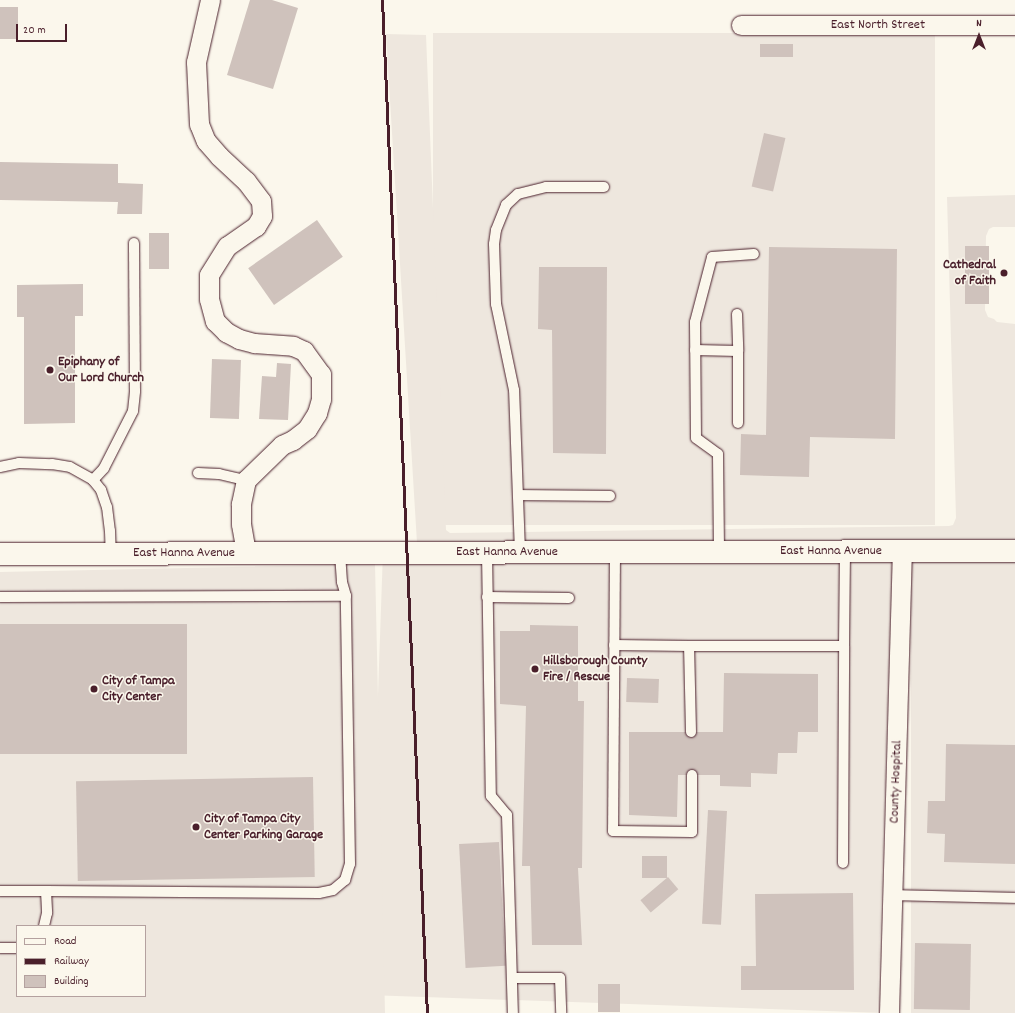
<!DOCTYPE html>
<html>
<head>
<meta charset="utf-8">
<style>
  body { margin:0 }
  #map { position:relative; width:1015px; height:1013px; overflow:hidden; background:#fbf7ec; font-family:Dekko,sans-serif }
  div>[style] { position:absolute }
  [style*='--x'] { left:calc(var(--x)*1px); top:calc(var(--y)*1px); width:calc(var(--w)*1px); rotate:calc(var(--a)*1deg) }
  .built>* { inset:0; background:#eee7de; transform-origin:0 0 }
  .building>* { inset:0; background:#cfc2bc; transform-origin:0 0 }
  .roads { filter:drop-shadow(0 0 1px #4a1f2b) drop-shadow(0 0 1px #4a1f2b) }
  .lane>* { height:10px; margin:-5px; padding:0 5px; transform-origin:5px; border-radius:5px; background:#fbf7ec }
  .street>* { height:19px; margin:-9.5px; padding:0 9.5px; transform-origin:9.5px; border-radius:9.5px; background:#fbf7ec }
  .secondary>* { height:22px; margin:-11px; padding:0 11px; transform-origin:11px; border-radius:11px; background:#fbf7ec }
  .rail>* { height:3px; margin:-1.5px; padding:0 1.5px; transform-origin:1.5px; border-radius:1.5px; background:#4a1f2b }
  .dots>* { width:11px; height:11px; translate:-50% -50%; box-sizing:border-box; border:2px solid #fbf7ec; border-radius:50% }
  span { translate:-50% -50%; white-space:nowrap; text-align:center; line-height:1.15; -webkit-text-stroke:3px #fbf7ec; paint-order:stroke }
  .street-label { font-size:14px; color:#4a1f2b }
  .poi-label { font-size:14px; color:#4a1f2b; font-weight:700 }
  .right { translate:-100% -50%; text-align:right }
  .left { translate:0 -50%; text-align:left }
  .legend { position:absolute; left:16px; top:925px; width:130px; height:72px; box-sizing:border-box; background:#fbf7ec; border:1px solid #b4a19f; margin:0; padding:5px 7px; list-style:none; font-size:12px; color:#4a1f2b }
  .legend li { display:flex; align-items:center; gap:8px; height:20px }
  .legend b { width:20px; border:1px solid #b4a19f }
  .north { position:absolute; left:959px; top:16px; width:40px; height:40px; -webkit-text-stroke:3px #fbf7ec; paint-order:stroke; rotate:0deg; font-size:11px; font-weight:700; line-height:16px; text-align:center; color:#4a1f2b }
  .north::after { content:''; display:block; margin:auto; width:14px; height:18px; background:#4a1f2b; clip-path:polygon(50% 0,100% 100%,50% 72%,0 100%) }
  .scale { position:absolute; left:16px; top:24px; width:51px; height:18px; box-sizing:border-box; border:2px solid #4a1f2b; border-top:0; padding-left:5px; font-size:12px; line-height:14px; white-space:nowrap; color:#4a1f2b; -webkit-text-stroke:3px #fbf7ec; paint-order:stroke }
</style>
</head>
<body>
<div id="map">
  <div class="built">
    <div style="left:433px;top:33px;width:502px;height:492px"></div>
    <div style="clip-path:polygon(386px 34px,426px 35px,446px 530px,450px 533px,949px 526px,953px 525px,956px 518px,947px 197px,1015px 195px,1015px 227px,993px 227px,989px 229px,986px 236px,985px 310px,988px 317px,994px 319px,997px 322px,1015px 324px,1015px 540px,417px 543px)"></div>
    <div style="left:893px;top:560px;width:453px;height:510px;rotate:92deg"></div>
    <div style="left:911px;top:560px;width:104px;height:453px"></div>
    <div style="clip-path:polygon(evenodd,375px 564px,385px 1013px,0 1013px,0 572px,375px 564px,17px 926px,145px 926px,145px 996px,17px 996px,17px 926px)"></div>
  </div>
  <div class="building">
    <div style="clip-path:polygon(250px 0,272px 0,298px 8px,273px 89px,227px 75px)"></div>
    <div style="left:0;top:7px;width:18px;height:32px"></div>
    <div style="left:760px;top:44px;width:33px;height:13px"></div>
    <div style="left:764px;top:133px;width:22px;height:55px;rotate:13deg"></div>
    <div style="clip-path:polygon(0 162px,118px 164px,118px 183px,143px 184px,142px 214px,117px 214px,118px 202px,0 200px)"></div>
    <div style="left:317px;top:220px;width:45px;height:84px;rotate:55deg"></div>
    <div style="left:149px;top:233px;width:20px;height:36px"></div>
    <div style="left:965px;top:246px;width:24px;height:58px"></div>
    <div style="clip-path:polygon(769px 247px,897px 249px,895px 439px,810px 437px,809px 477px,740px 475px,741px 434px,766px 435px)"></div>
    <div style="clip-path:polygon(539px 267px,607px 267px,606px 454px,553px 453px,552px 330px,538px 329px)"></div>
    <div style="clip-path:polygon(83px 284px,83px 316px,75px 316px,75px 423px,24px 424px,24px 317px,17px 317px,17px 285px)"></div>
    <div style="left:212px;top:359px;width:29px;height:59px;rotate:2deg"></div>
    <div style="clip-path:polygon(277px 363px,291px 364px,288px 420px,259px 419px,262px 376px,276px 377px)"></div>
    <div style="left:0;top:624px;width:187px;height:130px"></div>
    <div style="clip-path:polygon(530px 625px,578px 626px,578px 701px,584px 701px,582px 868px,578px 868px,582px 945px,532px 945px,530px 866px,522px 866px,526px 706px,500px 704px,500px 631px,530px 631px)"></div>
    <div style="clip-path:polygon(724px 673px,818px 674px,818px 732px,798px 732px,797px 753px,778px 753px,777px 774px,751px 773px,751px 787px,720px 786px,720px 775px,678px 775px,677px 817px,629px 815px,629px 732px,723px 732px)"></div>
    <div style="left:627px;top:678px;width:32px;height:24px;rotate:2deg"></div>
    <div style="clip-path:polygon(946px 744px,1015px 745px,1015px 864px,944px 862px,945px 834px,927px 833px,928px 801px,945px 801px)"></div>
    <div style="left:313px;top:777px;width:100px;height:237px;rotate:89deg"></div>
    <div style="left:708px;top:810px;width:19px;height:114px;rotate:3deg"></div>
    <div style="left:499px;top:842px;width:124px;height:40px;rotate:87deg"></div>
    <div style="left:642px;top:856px;width:25px;height:22px"></div>
    <div style="left:668px;top:877px;width:16px;height:36px;rotate:50deg"></div>
    <div style="clip-path:polygon(853px 893px,854px 990px,741px 990px,741px 966px,756px 966px,755px 894px)"></div>
    <div style="left:915px;top:943px;width:56px;height:66px;rotate:1deg"></div>
    <div style="left:598px;top:984px;width:22px;height:28px"></div>
  </div>
  <div class="roads">
    <div class="lane">
      <div style="--x:737;--y:314;--w:37;--a:88"></div>
      <div style="--x:695;--y:350;--w:43;--a:1.3"></div>
      <div style="--x:738;--y:351;--w:72;--a:90"></div>
      <div style="--x:0;--y:467;--w:19;--a:-12"></div>
      <div style="--x:19;--y:463;--w:33;--a:2"></div>
      <div style="--x:52;--y:464;--w:18;--a:9"></div>
      <div style="--x:70;--y:467;--w:26;--a:29"></div>
      <div style="--x:93;--y:480;--w:13;--a:51"></div>
      <div style="--x:101;--y:490;--w:18;--a:71"></div>
      <div style="--x:107;--y:507;--w:24;--a:83"></div>
      <div style="--x:110;--y:531;--w:23;--a:88"></div>
      <div style="--x:198;--y:473;--w:21;--a:3"></div>
      <div style="--x:219;--y:474;--w:28;--a:13"></div>
      <div style="--x:93;--y:480;--w:16;--a:-47"></div>
      <div style="--x:104;--y:468;--w:64;--a:-63"></div>
      <div style="--x:133;--y:411;--w:20;--a:-84"></div>
      <div style="--x:135;--y:391;--w:148;--a:-90.4"></div>
      <div style="--x:519;--y:495;--w:91;--a:0.6"></div>
      <div style="--x:719;--y:551;--w:97;--a:-90.6"></div>
      <div style="--x:718;--y:454;--w:27;--a:-144"></div>
      <div style="--x:696;--y:438;--w:116;--a:-90.5"></div>
      <div style="--x:695;--y:322;--w:67;--a:-75.3"></div>
      <div style="--x:712;--y:257;--w:42;--a:-4.1"></div>
      <div style="--x:487;--y:552;--w:244;--a:89.1"></div>
      <div style="--x:491;--y:796;--w:25;--a:50"></div>
      <div style="--x:507;--y:815;--w:198;--a:88.3"></div>
      <div style="--x:520;--y:552;--w:162;--a:-92.1"></div>
      <div style="--x:514;--y:390;--w:88;--a:-101.8"></div>
      <div style="--x:496;--y:304;--w:60;--a:-91.9"></div>
      <div style="--x:494;--y:244;--w:14;--a:-82"></div>
      <div style="--x:496;--y:230;--w:27;--a:-68"></div>
      <div style="--x:506;--y:205;--w:16;--a:-43"></div>
      <div style="--x:518;--y:194;--w:29;--a:-14"></div>
      <div style="--x:546;--y:187;--w:58;--a:0"></div>
      <div style="--x:615;--y:552;--w:279;--a:90.4"></div>
      <div style="--x:613;--y:831;--w:79;--a:0.7"></div>
      <div style="--x:692;--y:832;--w:57;--a:-90"></div>
      <div style="--x:0;--y:597;--w:346;--a:-0.2"></div>
      <div style="--x:487;--y:597;--w:82;--a:0.7"></div>
      <div style="--x:614;--y:645;--w:75;--a:0.8"></div>
      <div style="--x:691;--y:732;--w:86;--a:-91.3"></div>
      <div style="--x:689;--y:646;--w:155;--a:0"></div>
      <div style="--x:844;--y:646;--w:95;--a:-89.4"></div>
      <div style="--x:843;--y:863;--w:217;--a:-89.7"></div>
      <div style="--x:0;--y:891;--w:46;--a:0"></div>
      <div style="--x:46;--y:891;--w:22;--a:87"></div>
      <div style="--x:47;--y:913;--w:13;--a:103"></div>
      <div style="--x:46;--y:891;--w:273;--a:0.4"></div>
      <div style="--x:319;--y:893;--w:14;--a:-12"></div>
      <div style="--x:333;--y:890;--w:16;--a:-40"></div>
      <div style="--x:345;--y:880;--w:17;--a:-73"></div>
      <div style="--x:350;--y:864;--w:268;--a:-90.9"></div>
      <div style="--x:346;--y:596;--w:15;--a:-106"></div>
      <div style="--x:342;--y:582;--w:29;--a:-94"></div>
      <div style="--x:893;--y:895;--w:122;--a:1.4"></div>
      <div style="--x:0;--y:948;--w:17;--a:0"></div>
      <div style="--x:513;--y:978;--w:47;--a:0"></div>
      <div style="--x:560;--y:978;--w:35;--a:88"></div>
    </div>
    <div class="street">
      <div style="--x:210;--y:0;--w:64;--a:102.7"></div>
      <div style="--x:196;--y:62;--w:62;--a:87.2"></div>
      <div style="--x:199;--y:124;--w:18;--a:68"></div>
      <div style="--x:206;--y:141;--w:20;--a:49"></div>
      <div style="--x:219;--y:156;--w:37;--a:43"></div>
      <div style="--x:246;--y:181;--w:25;--a:53"></div>
      <div style="--x:261;--y:201;--w:15;--a:86"></div>
      <div style="--x:262;--y:216;--w:12;--a:121"></div>
      <div style="--x:256;--y:226;--w:35;--a:145"></div>
      <div style="--x:227;--y:246;--w:34;--a:122"></div>
      <div style="--x:209;--y:275;--w:24;--a:90"></div>
      <div style="--x:209;--y:299;--w:23;--a:75"></div>
      <div style="--x:215;--y:321;--w:16;--a:45"></div>
      <div style="--x:226;--y:332;--w:15;--a:28"></div>
      <div style="--x:239;--y:339;--w:16;--a:15"></div>
      <div style="--x:254;--y:343;--w:39;--a:4"></div>
      <div style="--x:293;--y:346;--w:12;--a:24"></div>
      <div style="--x:304;--y:351;--w:29;--a:54"></div>
      <div style="--x:321;--y:374;--w:25;--a:90"></div>
      <div style="--x:321;--y:399;--w:15;--a:106"></div>
      <div style="--x:317;--y:413;--w:19;--a:122"></div>
      <div style="--x:307;--y:429;--w:18;--a:142"></div>
      <div style="--x:293;--y:440;--w:12;--a:156"></div>
      <div style="--x:282;--y:445;--w:50;--a:135.8"></div>
      <div style="--x:246;--y:480;--w:25;--a:102"></div>
      <div style="--x:241;--y:504;--w:20;--a:90"></div>
      <div style="--x:241;--y:524;--w:29;--a:80"></div>
      <div style="--x:741;--y:25;--w:274;--a:0"></div>
      <div style="--x:889;--y:1013;--w:463;--a:-88.4"></div>
    </div>
    <div class="secondary">
      <div style="--x:0;--y:554;--w:1015;--a:-0.17"></div>
    </div>
  </div>
  <div class="rail">
    <div style="--x:382;--y:0;--w:1014;--a:87.46"></div>
  </div>
  <div class="dots">
    <div style="left:1004px;top:273px;background:#4a1f2b"></div>
    <div style="left:50px;top:370px;background:#4a1f2b"></div>
    <div style="left:535px;top:669px;background:#4a1f2b"></div>
    <div style="left:94px;top:689px;background:#4a1f2b"></div>
    <div style="left:196px;top:827px;background:#4a1f2b"></div>
  </div>
  <div class="street-label">
    <span style="left:878px;top:25px">East North Street</span>
    <span style="left:831px;top:551px">East Hanna Avenue</span>
    <span style="left:507px;top:552px">East Hanna Avenue</span>
    <span style="left:184px;top:553px">East Hanna Avenue</span>
    <span style="left:896px;top:782px;rotate:-88deg">County Hospital</span>
  </div>
  <div class="poi-label">
    <span class="right" style="left:996px;top:273px">Cathedral<br>of Faith</span>
    <span class="left" style="left:58px;top:370px">Epiphany of<br>Our Lord Church</span>
    <span class="left" style="left:543px;top:669px">Hillsborough County<br>Fire / Rescue</span>
    <span class="left" style="left:102px;top:689px">City of Tampa<br>City Center</span>
    <span class="left" style="left:204px;top:827px">City of Tampa City<br>Center Parking Garage</span>
  </div>
  <ul class="legend">
  <li><b style="height:5px;background:#fbf7ec"></b>Road</li>
  <li><b style="height:5px;background:#4a1f2b"></b>Railway</li>
  <li><b style="height:11px;background:#cfc2bc"></b>Building</li>
  </ul>
  <div class="north">N</div>
  <div class="scale">20 m</div>
</div>
</body>
</html>
